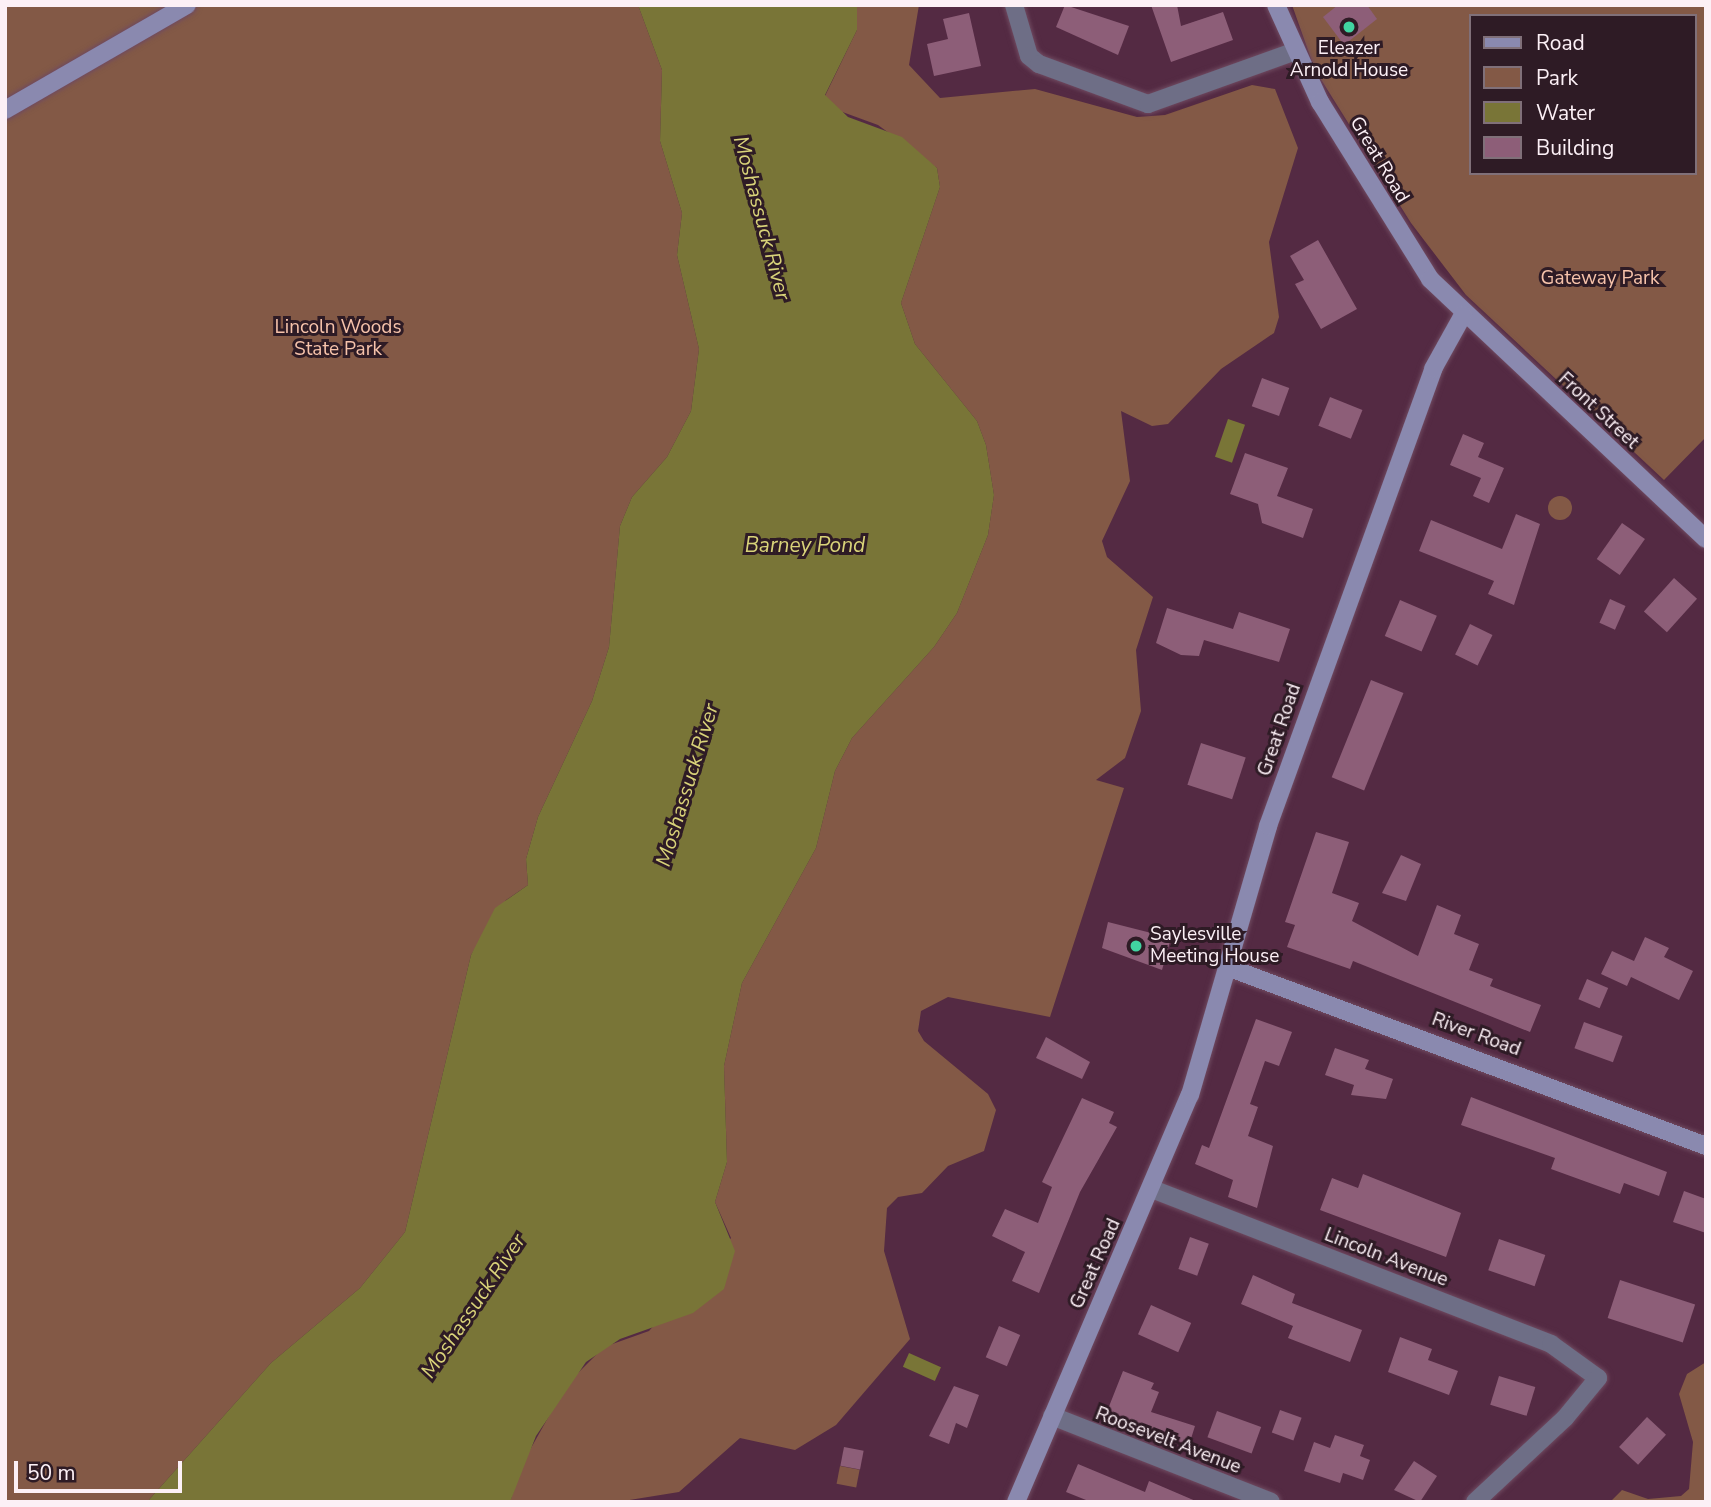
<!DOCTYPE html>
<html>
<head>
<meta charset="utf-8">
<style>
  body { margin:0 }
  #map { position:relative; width:1711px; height:1507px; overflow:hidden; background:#542a43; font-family:"Nunito Sans",sans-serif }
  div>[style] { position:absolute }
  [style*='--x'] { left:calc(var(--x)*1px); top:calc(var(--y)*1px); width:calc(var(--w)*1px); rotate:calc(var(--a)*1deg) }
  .green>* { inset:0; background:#835946; transform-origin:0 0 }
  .round { border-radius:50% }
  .water>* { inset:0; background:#797537; transform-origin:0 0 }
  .building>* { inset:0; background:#8d5e78; transform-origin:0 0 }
  .roads { filter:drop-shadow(0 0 2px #6f4a60) drop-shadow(0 0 2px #6f4a60) }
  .street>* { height:18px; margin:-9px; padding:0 9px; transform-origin:9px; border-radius:9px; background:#6e6e86 }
  .secondary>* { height:18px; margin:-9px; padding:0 9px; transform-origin:9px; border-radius:9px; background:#8a89af }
  .dots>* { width:19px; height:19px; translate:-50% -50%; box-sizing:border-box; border:4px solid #2e1b25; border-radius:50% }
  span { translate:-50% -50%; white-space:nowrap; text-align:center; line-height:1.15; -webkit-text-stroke:6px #2e1b25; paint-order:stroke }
  .poi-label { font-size:19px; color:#fcf0f6 }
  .left { translate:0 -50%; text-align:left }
  .street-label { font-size:19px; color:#fcf0f6 }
  .park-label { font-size:19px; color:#f7c3ab }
  .water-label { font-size:21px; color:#d9d379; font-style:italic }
  .frame { position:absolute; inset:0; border:7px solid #fcf0f6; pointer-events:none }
  .legend { position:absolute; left:1469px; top:14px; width:228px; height:161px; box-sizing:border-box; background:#2e1b25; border:2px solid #807079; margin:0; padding:9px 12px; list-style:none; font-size:21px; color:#fcf0f6 }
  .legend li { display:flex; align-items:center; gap:14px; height:35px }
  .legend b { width:35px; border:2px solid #807079 }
  .scale { position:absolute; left:14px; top:1461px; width:168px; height:32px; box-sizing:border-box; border:4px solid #fcf0f6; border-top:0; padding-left:9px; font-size:21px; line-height:24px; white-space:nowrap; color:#fcf0f6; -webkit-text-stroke:5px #2e1b25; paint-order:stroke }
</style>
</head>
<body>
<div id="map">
  <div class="green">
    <div style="clip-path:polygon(5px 5px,638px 5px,662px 70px,660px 141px,682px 213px,677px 255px,699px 349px,691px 411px,667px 457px,632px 497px,620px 526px,609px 647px,592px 701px,538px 817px,526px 859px,528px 885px,506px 900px,471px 955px,405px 1232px,360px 1288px,271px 1363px,147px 1502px,5px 1502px)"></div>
    <div style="clip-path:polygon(857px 5px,919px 5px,909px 65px,940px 98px,1035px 89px,1137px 117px,1165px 115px,1252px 85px,1275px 89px,1298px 148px,1269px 242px,1279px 317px,1274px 333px,1221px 369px,1168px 424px,1152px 426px,1121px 411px,1130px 481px,1102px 541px,1107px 557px,1153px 597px,1136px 650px,1141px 711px,1125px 758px,1096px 780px,1124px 788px,1050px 1017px,948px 997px,921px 1011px,918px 1031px,924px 1041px,988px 1094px,996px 1110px,984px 1151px,948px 1166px,922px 1193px,898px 1197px,887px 1208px,884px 1251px,910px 1339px,836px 1425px,795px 1450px,740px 1438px,679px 1492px,617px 1502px,510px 1502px,522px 1464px,567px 1384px,604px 1347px,649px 1331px,731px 1238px,715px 1202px,727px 1162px,724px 1066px,742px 983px,816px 848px,835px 771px,852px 738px,934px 647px,957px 613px,988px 535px,994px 495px,986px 445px,977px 421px,915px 344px,901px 303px,940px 187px,937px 168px,878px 125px,837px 110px,825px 96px,857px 30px)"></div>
    <div style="clip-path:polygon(evenodd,1292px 5px,1706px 5px,1706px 437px,1664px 480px,1466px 295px,1411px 223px,1315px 70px,1292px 5px,1471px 16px,1695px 16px,1695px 173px,1471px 173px,1471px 16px)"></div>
    <div class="round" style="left:1548px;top:496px;width:24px;height:24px"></div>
    <div style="clip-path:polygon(1706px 1362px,1706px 1502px,1610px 1502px,1622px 1490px,1648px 1499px,1681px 1496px,1689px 1489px,1693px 1442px,1679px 1394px,1687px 1374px)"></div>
    <div style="left:840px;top:1466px;width:20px;height:18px;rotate:11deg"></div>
  </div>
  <div class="water">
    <div style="clip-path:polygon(638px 5px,857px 5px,857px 30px,825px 95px,848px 117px,902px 137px,937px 168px,940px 187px,901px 303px,915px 344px,977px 421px,986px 445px,994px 495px,988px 535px,957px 613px,934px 647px,852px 738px,835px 771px,816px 848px,742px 983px,724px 1066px,727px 1162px,715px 1202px,735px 1251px,724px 1289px,693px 1313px,620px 1339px,586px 1362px,536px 1436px,510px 1502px,147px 1502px,271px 1363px,360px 1288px,405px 1232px,471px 955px,495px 908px,528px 885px,526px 859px,538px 817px,592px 701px,609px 647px,620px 526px,632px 497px,667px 457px,691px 411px,699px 349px,677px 255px,682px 213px,660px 141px,662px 70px)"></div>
    <div style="left:1228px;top:419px;width:18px;height:40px;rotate:19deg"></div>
    <div style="left:909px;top:1353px;width:35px;height:15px;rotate:24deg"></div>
  </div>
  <div class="building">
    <div style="clip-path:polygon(1065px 5px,1129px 26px,1118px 55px,1056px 27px)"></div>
    <div style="clip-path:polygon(1151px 5px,1177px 5px,1181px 26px,1223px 12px,1233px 40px,1171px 62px)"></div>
    <div style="clip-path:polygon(1338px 5px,1367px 5px,1377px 19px,1344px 45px,1323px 17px)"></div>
    <div style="clip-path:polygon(969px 13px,981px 66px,934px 76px,927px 44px,948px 39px,943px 19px)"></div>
    <div style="clip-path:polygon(1318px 240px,1357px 309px,1321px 329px,1295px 284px,1304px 280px,1290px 256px)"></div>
    <div style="left:1262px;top:378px;width:29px;height:30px;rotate:20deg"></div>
    <div style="left:1330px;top:397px;width:35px;height:31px;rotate:22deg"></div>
    <div style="clip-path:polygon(1463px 434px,1484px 443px,1478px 457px,1504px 468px,1489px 503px,1473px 496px,1481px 478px,1450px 465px)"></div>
    <div style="clip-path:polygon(1245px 453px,1288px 468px,1277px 496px,1313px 509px,1303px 538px,1262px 523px,1258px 504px,1230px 494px)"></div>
    <div style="clip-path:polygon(1516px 514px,1540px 524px,1514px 605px,1488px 594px,1494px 581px,1419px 551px,1431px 520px,1502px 549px)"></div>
    <div style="left:1622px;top:523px;width:28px;height:44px;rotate:35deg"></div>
    <div style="left:1674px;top:578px;width:31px;height:45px;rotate:42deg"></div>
    <div style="left:1610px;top:599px;width:17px;height:26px;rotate:24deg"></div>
    <div style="left:1400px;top:600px;width:40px;height:39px;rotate:23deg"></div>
    <div style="clip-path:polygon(1167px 608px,1233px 629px,1239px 612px,1290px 629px,1279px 662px,1204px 640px,1199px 656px,1181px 655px,1156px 643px)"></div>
    <div style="left:1470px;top:624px;width:25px;height:34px;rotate:26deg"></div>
    <div style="left:1371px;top:680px;width:35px;height:105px;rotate:22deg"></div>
    <div style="left:1201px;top:743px;width:47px;height:44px;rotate:18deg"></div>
    <div style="clip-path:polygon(1316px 832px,1349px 842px,1332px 893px,1359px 903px,1352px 921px,1418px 956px,1437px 905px,1461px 915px,1454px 934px,1479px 944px,1469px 970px,1493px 979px,1490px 986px,1541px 1005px,1530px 1032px,1353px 961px,1350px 969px,1287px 947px,1295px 925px,1285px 922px)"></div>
    <div style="clip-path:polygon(1401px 855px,1421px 864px,1406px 901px,1382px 893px)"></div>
    <div style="clip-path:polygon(1108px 922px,1171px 938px,1162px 970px,1102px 948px)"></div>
    <div style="clip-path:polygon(1645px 937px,1669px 948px,1664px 957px,1693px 971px,1679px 1000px,1631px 977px,1627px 986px,1601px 974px,1612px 951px,1634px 961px)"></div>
    <div style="left:1587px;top:979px;width:23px;height:22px;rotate:23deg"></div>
    <div style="clip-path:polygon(1256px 1019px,1292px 1032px,1279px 1066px,1265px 1061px,1250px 1104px,1258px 1107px,1248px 1136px,1273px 1146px,1257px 1208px,1228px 1197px,1233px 1180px,1195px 1164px,1202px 1145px,1209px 1148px)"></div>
    <div style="left:1584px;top:1022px;width:41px;height:28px;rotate:20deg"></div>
    <div style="clip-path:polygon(1046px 1037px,1090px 1062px,1082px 1079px,1036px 1058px)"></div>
    <div style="clip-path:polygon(1335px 1048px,1369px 1060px,1365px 1069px,1393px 1079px,1386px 1099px,1351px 1095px,1354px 1085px,1325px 1075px)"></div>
    <div style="clip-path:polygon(1471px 1097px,1667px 1172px,1659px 1196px,1624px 1183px,1620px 1194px,1551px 1169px,1555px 1158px,1461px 1125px)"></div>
    <div style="clip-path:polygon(1082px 1098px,1114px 1112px,1109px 1123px,1117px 1127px,1080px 1192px,1039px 1293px,1012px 1281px,1025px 1252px,992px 1236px,1005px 1209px,1038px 1223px,1052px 1187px,1042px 1182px)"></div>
    <div style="clip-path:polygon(1363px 1174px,1461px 1213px,1446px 1257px,1320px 1210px,1332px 1178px,1358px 1188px)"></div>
    <div style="clip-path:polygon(1684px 1191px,1706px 1199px,1706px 1233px,1673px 1222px)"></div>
    <div style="left:1190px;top:1237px;width:20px;height:34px;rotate:20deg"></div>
    <div style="left:1499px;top:1239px;width:49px;height:33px;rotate:19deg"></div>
    <div style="clip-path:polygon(1253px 1275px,1295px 1294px,1292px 1303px,1362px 1330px,1350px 1362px,1288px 1338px,1293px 1326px,1241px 1304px)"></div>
    <div style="left:1620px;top:1280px;width:79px;height:40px;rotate:18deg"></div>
    <div style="left:1151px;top:1305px;width:44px;height:32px;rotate:24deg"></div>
    <div style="left:999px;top:1326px;width:23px;height:34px;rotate:23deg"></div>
    <div style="clip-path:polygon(1400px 1337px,1432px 1349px,1428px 1360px,1458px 1371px,1449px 1395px,1388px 1372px)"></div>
    <div style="clip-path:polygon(1123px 1371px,1154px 1383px,1151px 1389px,1159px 1392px,1151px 1412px,1195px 1426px,1189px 1445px,1106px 1414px)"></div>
    <div style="left:1499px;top:1376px;width:38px;height:30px;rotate:17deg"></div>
    <div style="clip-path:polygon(954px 1386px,979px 1395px,967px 1428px,956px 1423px,949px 1444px,929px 1436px)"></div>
    <div style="left:1280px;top:1410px;width:23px;height:24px;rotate:20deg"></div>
    <div style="left:1217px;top:1411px;width:47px;height:28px;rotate:20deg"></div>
    <div style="left:1647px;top:1417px;width:26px;height:41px;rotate:43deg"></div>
    <div style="clip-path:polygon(1335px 1435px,1364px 1445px,1360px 1456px,1370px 1460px,1363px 1480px,1343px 1473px,1340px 1483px,1304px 1471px,1314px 1442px,1330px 1448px)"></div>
    <div style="left:844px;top:1447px;width:20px;height:19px;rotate:11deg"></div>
    <div style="clip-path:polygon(1414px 1461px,1437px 1476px,1420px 1502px,1394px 1490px)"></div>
    <div style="clip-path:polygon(1078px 1464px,1145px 1492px,1149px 1481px,1198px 1502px,1091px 1502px,1066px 1492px)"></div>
  </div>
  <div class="roads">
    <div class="street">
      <div style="--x:1014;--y:5;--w:53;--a:73.6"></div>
      <div style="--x:1029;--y:56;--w:13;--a:39"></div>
      <div style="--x:1039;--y:64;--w:116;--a:20.2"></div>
      <div style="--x:1148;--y:104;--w:154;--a:-19.7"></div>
      <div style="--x:1152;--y:1189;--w:428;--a:21.2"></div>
      <div style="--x:1551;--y:1344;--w:58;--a:35.9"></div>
      <div style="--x:1598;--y:1378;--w:52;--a:129.5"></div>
      <div style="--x:1565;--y:1418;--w:123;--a:137"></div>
      <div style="--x:1052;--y:1416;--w:235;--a:21.4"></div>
    </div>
    <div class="secondary">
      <div style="--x:1276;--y:5;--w:107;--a:65.6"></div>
      <div style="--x:1320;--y:102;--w:208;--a:58.1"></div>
      <div style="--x:1430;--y:279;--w:379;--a:43.3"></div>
      <div style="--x:5;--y:110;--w:210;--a:-30"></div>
      <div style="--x:1230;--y:968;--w:508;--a:20.5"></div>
      <div style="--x:1016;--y:1502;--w:443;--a:-66.9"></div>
      <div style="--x:1190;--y:1095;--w:280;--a:-73.8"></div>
      <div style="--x:1268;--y:826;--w:486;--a:-70.1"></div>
      <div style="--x:1433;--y:369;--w:62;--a:-60.9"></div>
    </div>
  </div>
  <div class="dots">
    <div style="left:1349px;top:27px;background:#41d4a1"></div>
    <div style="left:1136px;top:946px;background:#41d4a1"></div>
  </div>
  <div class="poi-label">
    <span style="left:1349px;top:60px">Eleazer<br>Arnold House</span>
    <span class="left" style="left:1150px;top:946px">Saylesville<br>Meeting House</span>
  </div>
  <div class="street-label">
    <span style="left:1379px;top:160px;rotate:59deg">Great Road</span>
    <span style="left:1598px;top:411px;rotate:43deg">Front Street</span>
    <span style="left:1280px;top:730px;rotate:-71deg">Great Road</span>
    <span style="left:1476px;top:1035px;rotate:20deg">River Road</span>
    <span style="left:1386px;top:1258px;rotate:21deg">Lincoln Avenue</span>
    <span style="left:1096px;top:1264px;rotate:-66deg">Great Road</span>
    <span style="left:1168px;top:1441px;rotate:21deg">Roosevelt Avenue</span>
  </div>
  <div class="park-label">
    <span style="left:1600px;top:279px">Gateway Park</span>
    <span style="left:338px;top:339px">Lincoln Woods<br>State Park</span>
  </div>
  <div class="water-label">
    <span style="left:762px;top:218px;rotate:75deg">Moshassuck River</span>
    <span style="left:805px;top:545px">Barney Pond</span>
    <span style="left:687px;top:785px;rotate:-73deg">Moshassuck River</span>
    <span style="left:473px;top:1306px;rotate:-56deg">Moshassuck River</span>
  </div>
  <div class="frame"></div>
  <ul class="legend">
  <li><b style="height:9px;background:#8a89af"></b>Road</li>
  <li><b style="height:19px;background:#835946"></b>Park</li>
  <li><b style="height:19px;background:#797537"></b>Water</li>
  <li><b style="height:19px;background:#8d5e78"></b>Building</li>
  </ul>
  <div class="scale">50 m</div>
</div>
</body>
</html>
